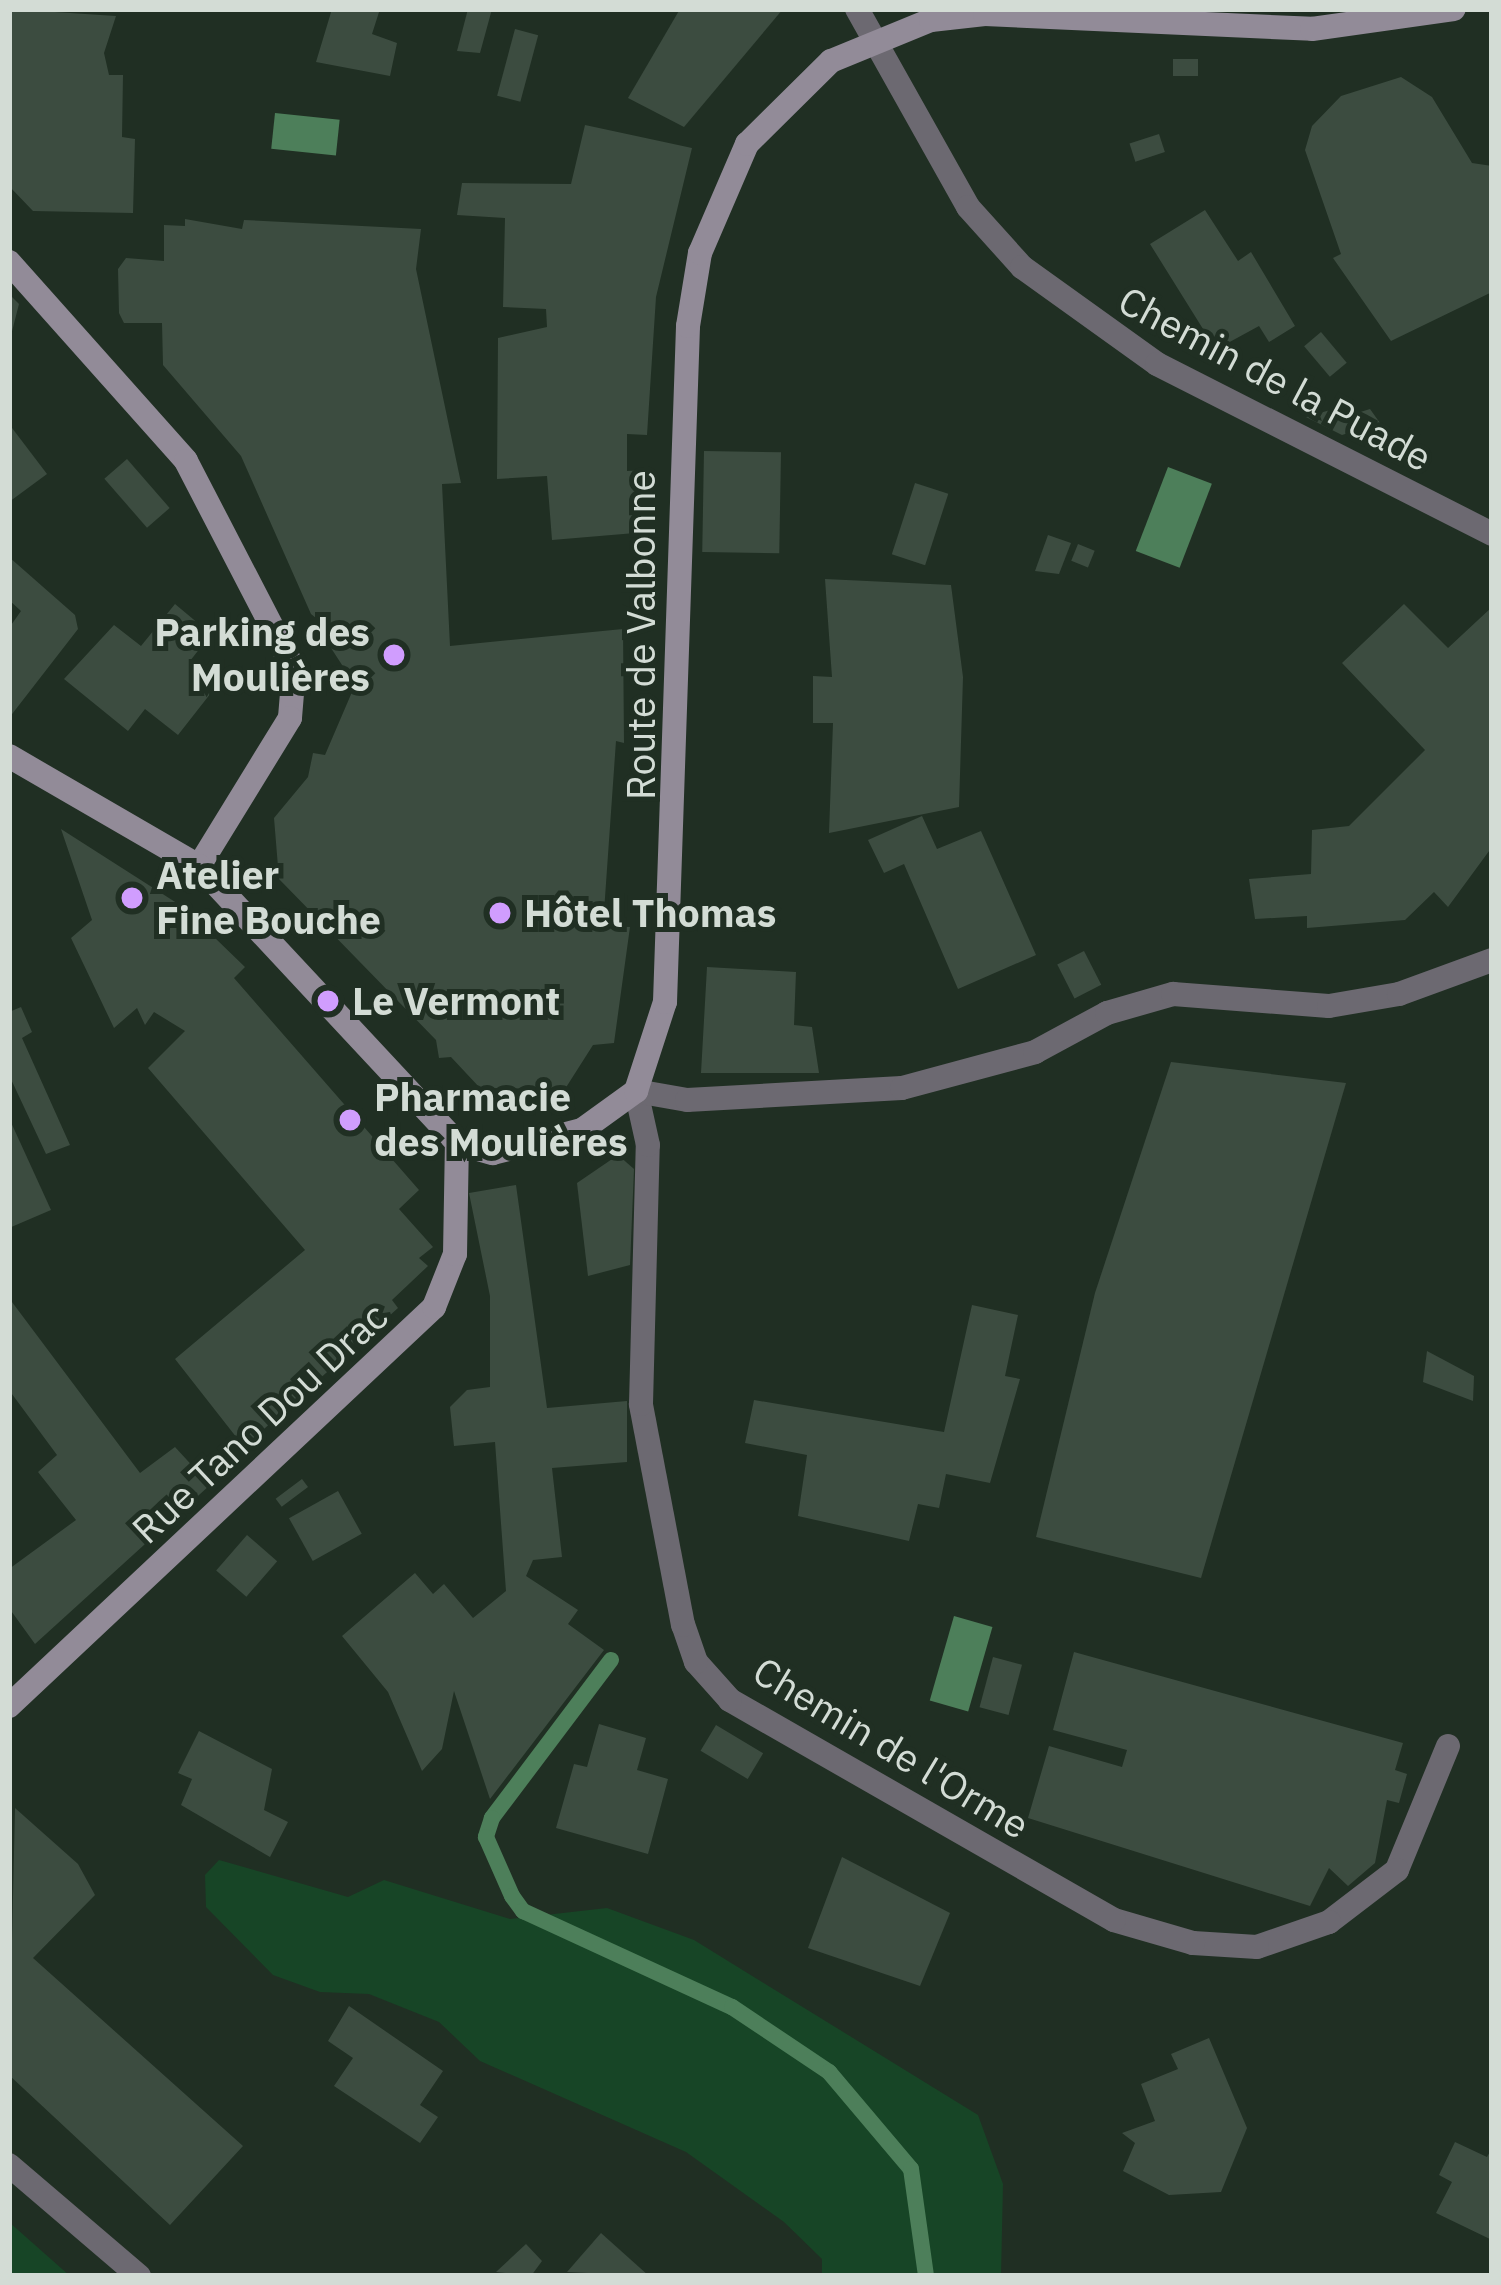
<!DOCTYPE html>
<html>
<head>
<meta charset="utf-8">
<style>
  body { margin:0 }
  #map { position:relative; width:1501px; height:2285px; overflow:hidden; background:#202f23; font-family:"IBM Plex Sans",sans-serif }
  div>[style] { position:absolute }
  [style*='--x'] { left:calc(var(--x)*1px); top:calc(var(--y)*1px); width:calc(var(--w)*1px); rotate:calc(var(--a)*1deg) }
  .green>* { inset:0; background:#174526 }
  .water>* { inset:0; background:#4d7f5a; transform-origin:0 0 }
  .stream>* { height:16px; margin:-8px; padding:0 8px; transform-origin:8px; border-radius:8px; background:#4d7f5a }
  .building>* { inset:0; background:#3c4c40; transform-origin:0 0 }
  .street>* { height:24px; margin:-12px; padding:0 12px; transform-origin:12px; border-radius:12px; background:#6c6971 }
  .secondary>* { height:24px; margin:-12px; padding:0 12px; transform-origin:12px; border-radius:12px; background:#928b98 }
  .dots>* { width:33px; height:33px; translate:-50% -50%; box-sizing:border-box; border:6px solid #202f23; border-radius:50% }
  span { translate:-50% -50%; white-space:nowrap; text-align:center; line-height:1.15; -webkit-text-stroke:10px #202f23; paint-order:stroke }
  .street-label { font-size:39px; color:#d3dcd5 }
  .poi-label { font-size:39px; color:#d3dcd5; font-weight:700 }
  .right { translate:-100% -50%; text-align:right }
  .left { translate:0 -50%; text-align:left }
  .frame { position:absolute; inset:0; border:12px solid #d3dcd5; pointer-events:none }
</style>
</head>
<body>
<div id="map">
  <div class="green">
    <div style="clip-path:polygon(219px 1860px,348px 1897px,384px 1880px,510px 1919px,607px 1908px,694px 1940px,978px 2115px,1003px 2184px,1001px 2276px,822px 2276px,822px 2259px,784px 2222px,686px 2152px,480px 2061px,439px 2022px,369px 1994px,320px 1992px,273px 1975px,206px 1907px,205px 1875px)"></div>
    <div style="clip-path:polygon(9px 2222px,70px 2276px,9px 2276px)"></div>
  </div>
  <div class="water">
    <div style="left:275px;top:113px;width:65px;height:36px;rotate:6deg"></div>
    <div style="left:1168px;top:467px;width:47px;height:90px;rotate:21deg"></div>
    <div style="left:954px;top:1616px;width:40px;height:88px;rotate:16deg"></div>
  </div>
  <div class="stream">
    <div style="--x:611;--y:1660;--w:198;--a:127"></div>
    <div style="--x:492;--y:1818;--w:20;--a:108"></div>
    <div style="--x:486;--y:1837;--w:64;--a:66.2"></div>
    <div style="--x:512;--y:1896;--w:19;--a:54"></div>
    <div style="--x:523;--y:1911;--w:230;--a:24.7"></div>
    <div style="--x:732;--y:2007;--w:117;--a:33.8"></div>
    <div style="--x:829;--y:2072;--w:127;--a:49.8"></div>
    <div style="--x:911;--y:2169;--w:108;--a:82"></div>
  </div>
  <div class="building">
    <div style="clip-path:polygon(9px 9px,116px 16px,104px 53px,109px 75px,123px 75px,122px 137px,135px 139px,133px 213px,33px 211px,9px 186px)"></div>
    <div style="clip-path:polygon(332px 9px,380px 9px,372px 34px,397px 43px,390px 76px,316px 62px)"></div>
    <div style="clip-path:polygon(468px 9px,492px 9px,480px 53px,457px 51px)"></div>
    <div style="clip-path:polygon(680px 9px,783px 9px,684px 127px,628px 98px)"></div>
    <div style="left:515px;top:29px;width:24px;height:69px;rotate:15deg"></div>
    <div style="left:1173px;top:59px;width:25px;height:17px"></div>
    <div style="clip-path:polygon(1401px 77px,1432px 97px,1472px 163px,1492px 166px,1492px 292px,1391px 341px,1333px 258px,1341px 254px,1305px 150px,1312px 126px,1341px 96px)"></div>
    <div style="clip-path:polygon(585px 125px,692px 148px,656px 297px,647px 435px,627px 434px,627px 471px,646px 470px,647px 532px,552px 540px,547px 476px,497px 479px,498px 338px,547px 327px,546px 309px,503px 307px,505px 218px,457px 215px,462px 183px,571px 184px)"></div>
    <div style="left:1159px;top:134px;width:19px;height:31px;rotate:72deg"></div>
    <div style="clip-path:polygon(1205px 210px,1238px 261px,1251px 252px,1295px 326px,1269px 342px,1259px 326px,1204px 356px,1192px 336px,1203px 329px,1150px 244px)"></div>
    <div style="clip-path:polygon(185px 219px,242px 229px,244px 220px,421px 229px,416px 269px,461px 483px,442px 484px,450px 646px,623px 629px,624px 743px,616px 741px,603px 926px,630px 927px,614px 1043px,593px 1045px,565px 1089px,480px 1088px,451px 1057px,439px 1058px,436px 1040px,279px 879px,274px 818px,308px 777px,313px 753px,325px 755px,355px 685px,320px 631px,327px 627px,311px 614px,241px 456px,163px 365px,162px 323px,124px 323px,119px 313px,118px 269px,126px 258px,164px 261px,164px 225px,185px 226px)"></div>
    <div style="clip-path:polygon(9px 294px,19px 304px,9px 343px)"></div>
    <div style="left:1321px;top:332px;width:40px;height:22px;rotate:50deg"></div>
    <div style="clip-path:polygon(1337px 408px,1341px 418px,1370px 409px,1380px 423px,1342px 435px,1306px 417px)"></div>
    <div style="clip-path:polygon(9px 424px,47px 474px,9px 502px)"></div>
    <div style="left:704px;top:451px;width:77px;height:101px;rotate:1deg"></div>
    <div style="left:127px;top:459px;width:65px;height:30px;rotate:49deg"></div>
    <div style="left:915px;top:483px;width:35px;height:75px;rotate:18deg"></div>
    <div style="clip-path:polygon(1048px 535px,1071px 543px,1059px 574px,1035px 571px)"></div>
    <div style="left:1078px;top:544px;width:18px;height:18px;rotate:22deg"></div>
    <div style="clip-path:polygon(9px 557px,75px 615px,78px 629px,9px 718px,9px 628px,21px 611px,9px 600px)"></div>
    <div style="clip-path:polygon(825px 579px,951px 585px,963px 677px,959px 807px,829px 833px,833px 723px,813px 723px,813px 676px,832px 677px)"></div>
    <div style="clip-path:polygon(175px 604px,211px 634px,190px 661px,218px 684px,178px 735px,145px 709px,128px 731px,64px 679px,114px 625px,141px 646px)"></div>
    <div style="clip-path:polygon(1404px 604px,1448px 648px,1492px 607px,1492px 847px,1448px 907px,1434px 892px,1405px 920px,1307px 928px,1307px 916px,1255px 919px,1249px 879px,1311px 874px,1312px 830px,1349px 826px,1425px 750px,1342px 663px)"></div>
    <div style="clip-path:polygon(922px 816px,937px 849px,981px 831px,1036px 955px,958px 989px,904px 864px,884px 873px,868px 840px)"></div>
    <div style="clip-path:polygon(61px 829px,183px 907px,245px 967px,234px 978px,419px 1190px,399px 1209px,433px 1247px,419px 1258px,428px 1266px,392px 1300px,398px 1308px,244px 1447px,175px 1359px,305px 1250px,148px 1068px,185px 1031px,154px 1012px,145px 1025px,137px 1008px,114px 1028px,71px 938px,92px 920px)"></div>
    <div style="left:1084px;top:951px;width:38px;height:30px;rotate:63deg"></div>
    <div style="clip-path:polygon(707px 967px,796px 972px,794px 1025px,812px 1027px,819px 1073px,701px 1073px)"></div>
    <div style="clip-path:polygon(21px 1007px,32px 1032px,22px 1038px,70px 1145px,46px 1154px,9px 1075px,9px 1012px)"></div>
    <div style="clip-path:polygon(1171px 1062px,1346px 1083px,1201px 1578px,1036px 1537px,1095px 1293px)"></div>
    <div style="clip-path:polygon(9px 1118px,51px 1210px,9px 1228px)"></div>
    <div style="clip-path:polygon(618px 1155px,634px 1169px,630px 1265px,588px 1276px,577px 1183px)"></div>
    <div style="clip-path:polygon(516px 1185px,547px 1408px,627px 1401px,627px 1462px,552px 1468px,562px 1557px,533px 1560px,526px 1576px,578px 1610px,568px 1624px,604px 1650px,490px 1799px,454px 1691px,442px 1749px,422px 1771px,388px 1692px,342px 1636px,415px 1573px,433px 1594px,444px 1584px,473px 1618px,506px 1591px,495px 1442px,454px 1446px,450px 1407px,467px 1390px,490px 1387px,490px 1296px,469px 1193px)"></div>
    <div style="clip-path:polygon(12px 1302px,140px 1473px,175px 1447px,210px 1485px,35px 1644px,9px 1608px,9px 1569px,76px 1520px,38px 1472px,57px 1455px,9px 1390px)"></div>
    <div style="clip-path:polygon(972px 1305px,1018px 1315px,1005px 1376px,1020px 1379px,990px 1483px,946px 1474px,939px 1508px,918px 1504px,909px 1541px,798px 1516px,807px 1455px,745px 1443px,754px 1400px,944px 1432px)"></div>
    <div style="clip-path:polygon(1427px 1351px,1474px 1376px,1473px 1401px,1423px 1382px)"></div>
    <div style="left:302px;top:1479px;width:10px;height:33px;rotate:53deg"></div>
    <div style="left:338px;top:1491px;width:49px;height:56px;rotate:61deg"></div>
    <div style="left:247px;top:1535px;width:40px;height:47px;rotate:41deg"></div>
    <div style="clip-path:polygon(1074px 1652px,1403px 1743px,1395px 1770px,1407px 1774px,1399px 1803px,1387px 1800px,1375px 1863px,1348px 1886px,1329px 1868px,1310px 1906px,1028px 1818px,1049px 1746px,1122px 1767px,1127px 1750px,1053px 1730px)"></div>
    <div style="left:993px;top:1657px;width:30px;height:52px;rotate:15deg"></div>
    <div style="clip-path:polygon(599px 1724px,646px 1738px,637px 1770px,668px 1779px,648px 1854px,556px 1828px,574px 1764px,587px 1767px)"></div>
    <div style="left:716px;top:1725px;width:55px;height:30px;rotate:31deg"></div>
    <div style="clip-path:polygon(199px 1731px,272px 1769px,264px 1810px,288px 1822px,270px 1857px,181px 1805px,192px 1779px,178px 1773px)"></div>
    <div style="clip-path:polygon(15px 1808px,78px 1864px,95px 1895px,33px 1958px,243px 2146px,170px 2225px,9px 2075px)"></div>
    <div style="clip-path:polygon(842px 1857px,950px 1913px,920px 1986px,808px 1948px)"></div>
    <div style="clip-path:polygon(349px 2006px,443px 2071px,420px 2105px,438px 2117px,420px 2143px,334px 2086px,353px 2058px,328px 2041px)"></div>
    <div style="clip-path:polygon(1209px 2038px,1247px 2128px,1221px 2192px,1169px 2195px,1123px 2171px,1135px 2143px,1122px 2133px,1155px 2121px,1141px 2084px,1178px 2069px,1171px 2054px)"></div>
    <div style="clip-path:polygon(1455px 2142px,1487px 2157px,1492px 2148px,1492px 2240px,1436px 2213px,1452px 2182px,1439px 2175px)"></div>
    <div style="clip-path:polygon(601px 2233px,649px 2276px,567px 2272px)"></div>
    <div style="clip-path:polygon(526px 2244px,542px 2261px,531px 2276px,496px 2272px)"></div>
  </div>
  <div class="street">
    <div style="--x:857;--y:9;--w:227;--a:60.7"></div>
    <div style="--x:968;--y:207;--w:81;--a:48"></div>
    <div style="--x:1022;--y:267;--w:166;--a:35.7"></div>
    <div style="--x:1157;--y:364;--w:376;--a:26.9"></div>
    <div style="--x:1448;--y:1746;--w:134;--a:112.4"></div>
    <div style="--x:1397;--y:1870;--w:86;--a:142.6"></div>
    <div style="--x:1329;--y:1922;--w:76;--a:160.9"></div>
    <div style="--x:1257;--y:1947;--w:64;--a:-176.4"></div>
    <div style="--x:1193;--y:1943;--w:82;--a:-163.8"></div>
    <div style="--x:1114;--y:1920;--w:443;--a:-150.2"></div>
    <div style="--x:730;--y:1700;--w:51;--a:-131.8"></div>
    <div style="--x:696;--y:1662;--w:39;--a:-109"></div>
    <div style="--x:683;--y:1625;--w:225;--a:-100.8"></div>
    <div style="--x:641;--y:1404;--w:259;--a:-88.5"></div>
    <div style="--x:648;--y:1145;--w:55;--a:-102.5"></div>
    <div style="--x:636;--y:1091;--w:52;--a:10"></div>
    <div style="--x:687;--y:1100;--w:215;--a:-3.2"></div>
    <div style="--x:902;--y:1088;--w:138;--a:-15.1"></div>
    <div style="--x:1035;--y:1052;--w:82;--a:-28.4"></div>
    <div style="--x:1107;--y:1013;--w:69;--a:-16.1"></div>
    <div style="--x:1173;--y:994;--w:156;--a:4.4"></div>
    <div style="--x:1329;--y:1006;--w:71;--a:-9.7"></div>
    <div style="--x:1399;--y:994;--w:99;--a:-20.1"></div>
    <div style="--x:9;--y:2165;--w:171;--a:40.5"></div>
  </div>
  <div class="secondary">
    <div style="--x:9;--y:262;--w:266;--a:48.3"></div>
    <div style="--x:186;--y:461;--w:234;--a:62.6"></div>
    <div style="--x:294;--y:669;--w:49;--a:94.7"></div>
    <div style="--x:290;--y:718;--w:174;--a:121.6"></div>
    <div style="--x:9;--y:756;--w:220;--a:30.1"></div>
    <div style="--x:199;--y:866;--w:379;--a:47"></div>
    <div style="--x:457;--y:1143;--w:37;--a:16"></div>
    <div style="--x:493;--y:1153;--w:92;--a:-14.5"></div>
    <div style="--x:582;--y:1130;--w:67;--a:-35.8"></div>
    <div style="--x:636;--y:1091;--w:94;--a:-72"></div>
    <div style="--x:665;--y:1002;--w:676;--a:-88.05"></div>
    <div style="--x:688;--y:326;--w:74;--a:-80.7"></div>
    <div style="--x:700;--y:253;--w:119;--a:-66.7"></div>
    <div style="--x:747;--y:144;--w:118;--a:-44.7"></div>
    <div style="--x:831;--y:61;--w:108;--a:-22.3"></div>
    <div style="--x:931;--y:20;--w:54;--a:-6.3"></div>
    <div style="--x:985;--y:14;--w:327;--a:2.6"></div>
    <div style="--x:1312;--y:29;--w:143;--a:-8"></div>
    <div style="--x:9;--y:1706;--w:583;--a:-43.19"></div>
    <div style="--x:434;--y:1307;--w:57;--a:-68.4"></div>
    <div style="--x:455;--y:1254;--w:111;--a:-89"></div>
  </div>
  <div class="dots">
    <div style="left:394px;top:655px;background:#d09dfe"></div>
    <div style="left:132px;top:898px;background:#d09dfe"></div>
    <div style="left:500px;top:913px;background:#d09dfe"></div>
    <div style="left:328px;top:1001px;background:#d09dfe"></div>
    <div style="left:350px;top:1120px;background:#d09dfe"></div>
  </div>
  <div class="street-label">
    <span style="left:1275px;top:379px;rotate:28deg">Chemin de la Puade</span>
    <span style="left:641px;top:635px;rotate:-90deg">Route de Valbonne</span>
    <span style="left:260px;top:1423px;rotate:-43deg">Rue Tano Dou Drac</span>
    <span style="left:891px;top:1748px;rotate:31deg">Chemin de l'Orme</span>
  </div>
  <div class="poi-label">
    <span class="right" style="left:370px;top:655px">Parking des<br>Moulières</span>
    <span class="left" style="left:156px;top:898px">Atelier<br>Fine Bouche</span>
    <span class="left" style="left:524px;top:913px">Hôtel Thomas</span>
    <span class="left" style="left:352px;top:1001px">Le Vermont</span>
    <span class="left" style="left:374px;top:1120px">Pharmacie<br>des Moulières</span>
  </div>
  <div class="frame"></div>
</div>
</body>
</html>
